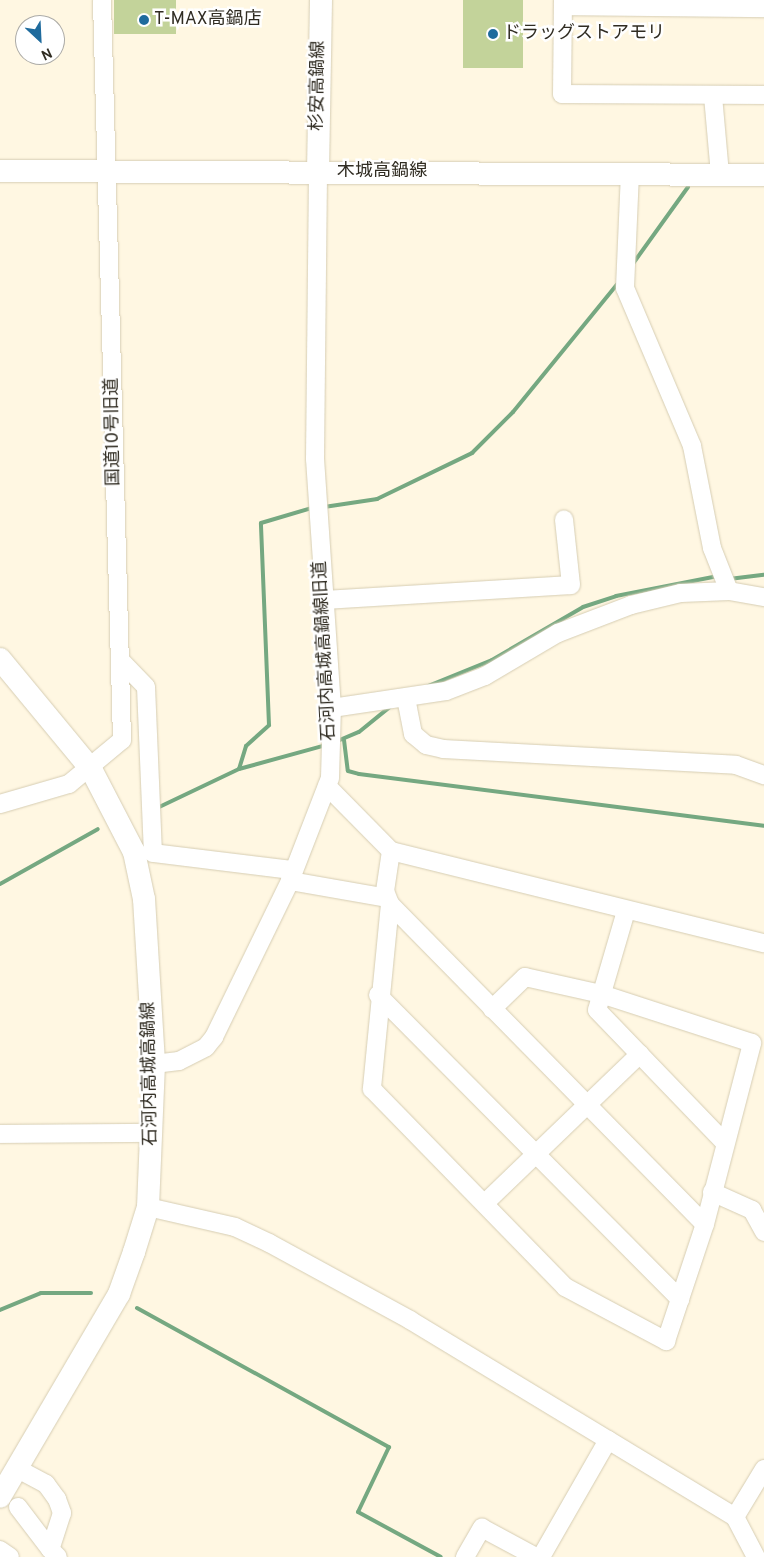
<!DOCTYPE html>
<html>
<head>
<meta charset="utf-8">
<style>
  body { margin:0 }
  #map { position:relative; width:764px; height:1557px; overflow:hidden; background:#fff7e2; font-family:Overpass,"Noto Sans JP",sans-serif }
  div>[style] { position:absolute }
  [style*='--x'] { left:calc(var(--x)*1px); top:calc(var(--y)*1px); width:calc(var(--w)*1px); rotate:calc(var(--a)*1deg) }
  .stream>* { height:4px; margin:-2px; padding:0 2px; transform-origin:2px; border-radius:2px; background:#75a881 }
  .building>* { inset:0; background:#c3d39a; transform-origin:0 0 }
  .roads { filter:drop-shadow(0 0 1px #d6cdb3) drop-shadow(0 0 1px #d6cdb3) }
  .minor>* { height:18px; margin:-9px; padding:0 9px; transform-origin:9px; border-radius:9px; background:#fff }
  .major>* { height:22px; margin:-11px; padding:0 11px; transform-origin:11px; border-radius:11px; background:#fff }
  .dots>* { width:14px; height:14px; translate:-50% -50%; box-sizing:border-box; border:2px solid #fff; border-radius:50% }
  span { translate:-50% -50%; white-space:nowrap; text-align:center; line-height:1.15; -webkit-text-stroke:5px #fff; paint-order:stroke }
  .poi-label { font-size:18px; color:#302c22 }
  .left { translate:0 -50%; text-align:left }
  .street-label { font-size:18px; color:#302c22 }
  .north { position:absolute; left:15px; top:15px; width:50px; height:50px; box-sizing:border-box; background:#fff; border:1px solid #acaba7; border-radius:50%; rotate:155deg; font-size:14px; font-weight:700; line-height:20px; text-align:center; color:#302c22 }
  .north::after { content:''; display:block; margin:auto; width:18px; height:22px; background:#1f6b9d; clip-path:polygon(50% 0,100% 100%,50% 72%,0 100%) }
</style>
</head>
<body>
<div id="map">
  <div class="stream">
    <div style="--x:632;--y:265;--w:96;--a:-54.3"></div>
    <div style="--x:324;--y:507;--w:54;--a:-8.6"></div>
    <div style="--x:377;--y:499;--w:106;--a:-25.8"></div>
    <div style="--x:472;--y:453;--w:58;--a:-45"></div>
    <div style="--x:513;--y:412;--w:168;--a:-50.8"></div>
    <div style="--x:729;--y:579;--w:35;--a:-7"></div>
    <div style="--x:428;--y:686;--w:69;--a:-22.1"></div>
    <div style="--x:492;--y:660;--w:105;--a:-30.2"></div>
    <div style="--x:583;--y:607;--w:35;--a:-18"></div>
    <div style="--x:616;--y:596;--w:104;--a:-11.1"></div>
    <div style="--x:344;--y:740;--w:31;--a:83"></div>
    <div style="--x:348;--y:771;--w:11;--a:15"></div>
    <div style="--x:359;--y:774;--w:408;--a:7.3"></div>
    <div style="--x:335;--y:742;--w:26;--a:-23"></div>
    <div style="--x:359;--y:732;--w:41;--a:-39.1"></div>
    <div style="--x:239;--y:769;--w:24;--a:-73"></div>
    <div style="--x:246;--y:746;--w:31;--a:-42"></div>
    <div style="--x:269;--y:725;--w:202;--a:-92.3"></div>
    <div style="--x:261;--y:523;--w:56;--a:-16.5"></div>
    <div style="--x:155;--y:809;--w:93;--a:-25.5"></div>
    <div style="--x:239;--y:769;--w:90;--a:-15.4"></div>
    <div style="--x:0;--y:884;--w:112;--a:-29.3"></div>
    <div style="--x:137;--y:1308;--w:288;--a:28.9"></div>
    <div style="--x:389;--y:1447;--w:72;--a:115.5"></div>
    <div style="--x:358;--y:1512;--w:94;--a:28.5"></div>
    <div style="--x:0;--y:1310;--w:44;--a:-22.5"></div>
    <div style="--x:41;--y:1293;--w:50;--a:0"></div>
  </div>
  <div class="building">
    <div style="left:114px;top:0;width:62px;height:34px"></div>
    <div style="left:463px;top:0;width:60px;height:68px"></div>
  </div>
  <div class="roads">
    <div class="minor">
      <div style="--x:563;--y:0;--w:94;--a:90.6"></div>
      <div style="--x:562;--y:94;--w:202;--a:0.3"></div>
      <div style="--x:563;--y:6;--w:201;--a:0.6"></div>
      <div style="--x:713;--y:96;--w:78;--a:84.9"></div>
      <div style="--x:630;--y:173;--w:115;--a:92.5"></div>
      <div style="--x:625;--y:288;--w:172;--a:67"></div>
      <div style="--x:692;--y:446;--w:104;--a:78.9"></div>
      <div style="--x:712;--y:548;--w:46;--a:68.4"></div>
      <div style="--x:325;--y:600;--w:246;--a:-3.5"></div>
      <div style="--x:571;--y:585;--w:66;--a:-96.1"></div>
      <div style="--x:123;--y:663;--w:33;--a:46"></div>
      <div style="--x:146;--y:687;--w:166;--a:87.6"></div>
      <div style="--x:153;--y:853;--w:139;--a:7"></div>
      <div style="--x:406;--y:698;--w:37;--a:79"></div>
      <div style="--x:413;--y:734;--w:17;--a:40"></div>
      <div style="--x:426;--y:745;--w:17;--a:13"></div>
      <div style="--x:443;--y:749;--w:293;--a:3.1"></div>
      <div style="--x:736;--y:765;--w:30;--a:20"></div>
      <div style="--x:332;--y:708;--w:115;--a:-8.5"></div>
      <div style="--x:446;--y:691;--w:42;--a:-21"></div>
      <div style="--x:485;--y:676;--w:85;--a:-30.5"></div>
      <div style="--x:558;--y:633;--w:78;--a:-21"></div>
      <div style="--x:631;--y:605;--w:51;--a:-13.5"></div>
      <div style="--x:681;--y:593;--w:48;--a:-2.4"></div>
      <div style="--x:729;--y:591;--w:36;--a:10"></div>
      <div style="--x:327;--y:786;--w:91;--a:45.4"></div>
      <div style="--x:391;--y:851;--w:384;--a:13.9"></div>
      <div style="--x:0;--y:804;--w:72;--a:-16.2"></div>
      <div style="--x:69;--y:784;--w:69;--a:-39.7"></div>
      <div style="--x:122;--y:740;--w:740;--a:-91.55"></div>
      <div style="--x:391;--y:851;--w:40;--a:98.5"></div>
      <div style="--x:385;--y:891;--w:14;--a:69"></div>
      <div style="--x:390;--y:904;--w:449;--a:45.5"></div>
      <div style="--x:290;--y:881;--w:98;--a:9.9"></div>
      <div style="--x:390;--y:904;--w:186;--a:95.6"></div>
      <div style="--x:372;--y:1089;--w:277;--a:45.7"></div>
      <div style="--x:565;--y:1287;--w:115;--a:28.1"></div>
      <div style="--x:666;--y:1341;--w:123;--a:-71.6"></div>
      <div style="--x:705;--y:1224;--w:187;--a:-75.4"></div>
      <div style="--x:752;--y:1043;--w:159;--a:-162"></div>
      <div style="--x:601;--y:994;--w:78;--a:-167.4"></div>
      <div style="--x:525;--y:977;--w:46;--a:135.9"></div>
      <div style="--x:626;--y:911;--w:103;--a:106.3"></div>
      <div style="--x:597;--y:1010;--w:185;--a:46.1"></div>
      <div style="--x:378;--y:995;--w:429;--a:45.2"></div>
      <div style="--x:154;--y:1064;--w:25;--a:-7"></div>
      <div style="--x:179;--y:1061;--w:30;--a:-27"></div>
      <div style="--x:206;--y:1047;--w:13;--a:-51"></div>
      <div style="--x:214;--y:1037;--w:174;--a:-64"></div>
      <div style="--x:290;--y:881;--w:110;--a:-68.8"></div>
      <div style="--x:330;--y:778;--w:70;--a:-88.4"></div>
      <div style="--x:332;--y:708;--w:250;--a:-93.9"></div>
      <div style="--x:315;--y:459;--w:287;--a:-89.4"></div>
      <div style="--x:0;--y:1134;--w:153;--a:-0.4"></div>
      <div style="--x:712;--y:1192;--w:44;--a:24.2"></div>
      <div style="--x:752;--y:1210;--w:25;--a:61"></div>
      <div style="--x:485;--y:1203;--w:215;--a:-43.9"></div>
      <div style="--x:148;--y:1207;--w:89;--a:12.9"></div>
      <div style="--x:235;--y:1227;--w:38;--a:25"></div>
      <div style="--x:269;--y:1243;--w:161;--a:28.6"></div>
      <div style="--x:410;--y:1320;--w:232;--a:31.2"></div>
      <div style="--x:608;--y:1440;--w:135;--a:119.8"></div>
      <div style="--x:608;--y:1440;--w:149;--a:31.2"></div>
      <div style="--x:735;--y:1517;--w:45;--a:62.3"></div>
      <div style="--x:16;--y:1468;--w:34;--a:28"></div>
      <div style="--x:46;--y:1484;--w:19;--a:54"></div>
      <div style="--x:57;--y:1499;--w:15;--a:70"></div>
      <div style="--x:62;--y:1513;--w:38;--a:108"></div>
      <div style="--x:50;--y:1549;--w:11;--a:45"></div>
      <div style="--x:18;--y:1507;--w:53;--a:52.7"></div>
      <div style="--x:735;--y:1517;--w:56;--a:-58.9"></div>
      <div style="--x:0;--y:1550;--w:12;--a:35"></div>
      <div style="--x:465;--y:1557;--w:34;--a:-60"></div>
      <div style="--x:482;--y:1528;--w:61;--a:28.2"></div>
    </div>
    <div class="major">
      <div style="--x:0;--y:171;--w:764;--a:0.3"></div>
      <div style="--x:318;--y:172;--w:172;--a:-89"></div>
      <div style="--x:0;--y:659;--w:143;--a:50.4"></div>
      <div style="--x:91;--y:769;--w:93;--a:62.6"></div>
      <div style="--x:134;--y:852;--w:48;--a:78"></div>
      <div style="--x:144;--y:899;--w:165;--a:86.5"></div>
      <div style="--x:154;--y:1064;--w:143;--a:92.4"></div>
      <div style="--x:148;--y:1207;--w:47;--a:107.3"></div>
      <div style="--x:134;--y:1252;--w:45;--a:109.7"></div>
      <div style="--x:119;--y:1294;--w:235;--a:120.4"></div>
    </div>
  </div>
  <div class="dots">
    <div style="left:144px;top:20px;background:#1f6b9d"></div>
    <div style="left:493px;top:34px;background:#1f6b9d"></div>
  </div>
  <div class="poi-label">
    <span class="left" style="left:154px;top:20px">T-MAX高鍋店</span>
    <span class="left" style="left:503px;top:34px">ドラッグストアモリ</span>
  </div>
  <div class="street-label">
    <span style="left:319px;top:86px;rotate:-89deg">杉安高鍋線</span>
    <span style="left:382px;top:172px">木城高鍋線</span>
    <span style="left:114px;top:432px;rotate:-91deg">国道10号旧道</span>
    <span style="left:326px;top:651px;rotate:-93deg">石河内高城高鍋線旧道</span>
    <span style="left:151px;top:1074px;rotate:-91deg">石河内高城高鍋線</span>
  </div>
  <div class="north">N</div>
</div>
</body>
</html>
